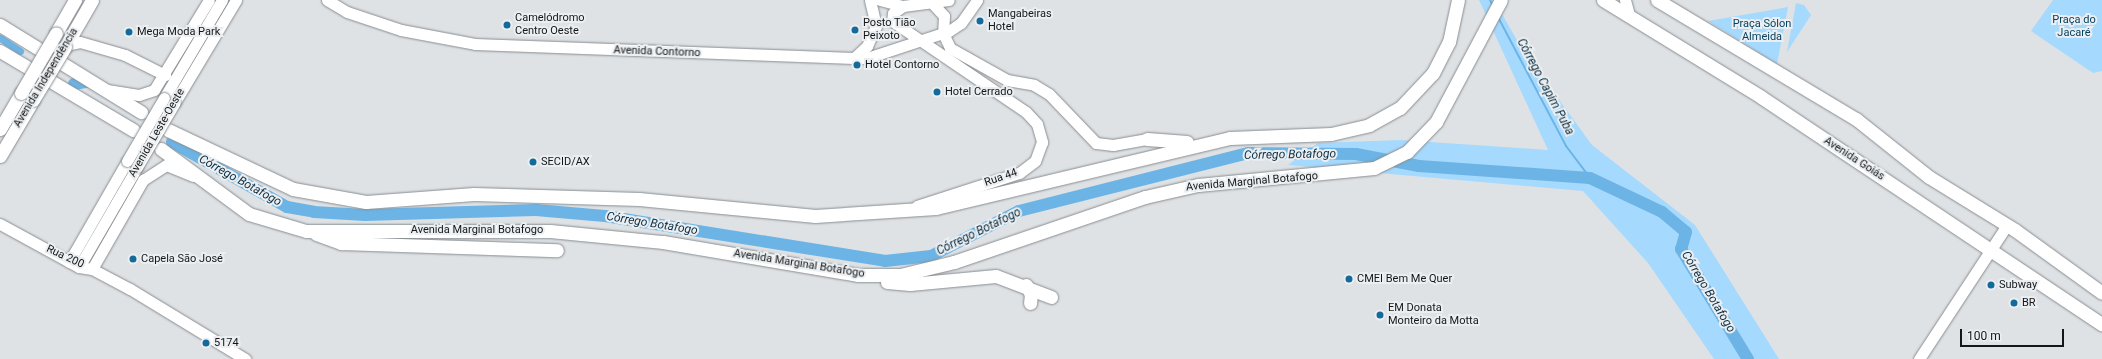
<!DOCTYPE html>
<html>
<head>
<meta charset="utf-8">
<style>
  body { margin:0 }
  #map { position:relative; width:2102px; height:359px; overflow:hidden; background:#dee2e5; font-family:Roboto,sans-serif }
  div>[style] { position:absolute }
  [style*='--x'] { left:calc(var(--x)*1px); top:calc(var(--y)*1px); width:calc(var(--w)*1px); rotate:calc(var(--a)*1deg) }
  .green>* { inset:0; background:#a6d9fe }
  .stream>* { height:2px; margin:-1px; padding:0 1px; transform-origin:1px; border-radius:1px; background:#6cb4e5 }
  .canal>* { height:7px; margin:-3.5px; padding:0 3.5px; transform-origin:3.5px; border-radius:3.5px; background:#6cb4e5 }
  .river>* { height:12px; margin:-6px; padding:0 6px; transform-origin:6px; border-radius:6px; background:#6cb4e5 }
  .roads { filter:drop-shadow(0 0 1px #8a8d90) drop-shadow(0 0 1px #8a8d90) }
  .secondary>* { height:11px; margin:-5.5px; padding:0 5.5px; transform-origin:5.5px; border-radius:5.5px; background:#fff }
  .primary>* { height:13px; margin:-6.5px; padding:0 6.5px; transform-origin:6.5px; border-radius:6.5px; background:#fff }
  .bridges { filter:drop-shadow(0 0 1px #8a8d90) drop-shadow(0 0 1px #8a8d90) }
  .secondary-bridge>* { height:11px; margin:-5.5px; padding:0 5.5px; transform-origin:5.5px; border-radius:5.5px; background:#fff }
  .primary-bridge>* { height:13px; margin:-6.5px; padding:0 6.5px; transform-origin:6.5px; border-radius:6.5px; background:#fff }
  .dots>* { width:11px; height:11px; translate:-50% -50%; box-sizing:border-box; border:2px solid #ebeff2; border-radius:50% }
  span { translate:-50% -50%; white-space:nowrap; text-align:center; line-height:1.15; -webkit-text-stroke:4px #ebeff2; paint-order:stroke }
  .poi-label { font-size:11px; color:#151617 }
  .left { translate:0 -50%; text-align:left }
  .park-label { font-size:11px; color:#054161 }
  .street-label { font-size:11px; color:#151617 }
  .water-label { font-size:12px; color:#0d2d41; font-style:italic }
  .scale { position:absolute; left:1960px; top:329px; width:104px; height:18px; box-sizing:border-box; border:2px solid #151617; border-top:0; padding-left:5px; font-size:12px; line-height:14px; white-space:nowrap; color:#151617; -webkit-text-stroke:3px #ebeff2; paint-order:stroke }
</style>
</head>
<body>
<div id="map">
  <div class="green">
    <div style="clip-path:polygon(1479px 0,1494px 0,1522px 49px,1592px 145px,1695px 225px,1779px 359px,1714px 359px,1648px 263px,1583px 191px,1288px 165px,1318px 143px,1401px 140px,1548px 150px)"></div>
    <div style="clip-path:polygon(2053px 0,2102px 0,2102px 71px,2093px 73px,2031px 31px)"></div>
    <div style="clip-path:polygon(1796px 3px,1804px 5px,1811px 15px,1787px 52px)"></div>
    <div style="clip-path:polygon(1788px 7px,1777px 64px,1708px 21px)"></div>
  </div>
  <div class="stream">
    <div style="--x:1490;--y:0;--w:7;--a:63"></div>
    <div style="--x:1498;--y:17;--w:146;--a:62.2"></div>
    <div style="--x:1566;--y:146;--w:40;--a:53"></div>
  </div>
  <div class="canal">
    <div style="--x:0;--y:38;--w:24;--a:33"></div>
  </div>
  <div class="river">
    <div style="--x:74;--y:84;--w:17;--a:-10"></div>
    <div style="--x:172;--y:142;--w:132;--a:29.5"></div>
    <div style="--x:287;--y:207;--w:27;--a:10"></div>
    <div style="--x:314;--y:212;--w:51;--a:3.4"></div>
    <div style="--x:365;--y:215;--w:171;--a:-1.7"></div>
    <div style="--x:536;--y:210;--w:69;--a:5"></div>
    <div style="--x:605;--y:216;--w:284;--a:9.1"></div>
    <div style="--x:885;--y:261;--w:46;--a:-6.2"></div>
    <div style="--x:931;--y:256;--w:99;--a:-27.1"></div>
    <div style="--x:1019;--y:211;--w:236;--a:-14.2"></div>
    <div style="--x:1248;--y:153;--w:108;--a:0.5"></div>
    <div style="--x:1356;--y:154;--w:64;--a:10.8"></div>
    <div style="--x:1419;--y:166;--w:171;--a:4"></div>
    <div style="--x:1590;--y:178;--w:80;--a:25.3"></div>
    <div style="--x:1662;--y:212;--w:31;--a:40"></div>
    <div style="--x:1686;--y:232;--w:18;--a:106"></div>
    <div style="--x:1681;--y:249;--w:129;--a:58.7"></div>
  </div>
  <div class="roads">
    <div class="secondary">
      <div style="--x:327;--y:0;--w:23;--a:31"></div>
      <div style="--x:347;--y:12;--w:57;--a:18.4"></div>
      <div style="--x:401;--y:30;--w:75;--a:10.7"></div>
      <div style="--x:475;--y:44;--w:379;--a:2.1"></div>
      <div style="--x:854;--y:58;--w:13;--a:0"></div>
      <div style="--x:867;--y:58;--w:86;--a:-18.2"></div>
      <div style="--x:949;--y:31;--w:14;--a:-34"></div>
      <div style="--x:961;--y:23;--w:28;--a:-55"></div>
      <div style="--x:880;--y:0;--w:24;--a:15"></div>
      <div style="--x:903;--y:6;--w:46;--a:-7.4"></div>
      <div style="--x:1625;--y:0;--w:16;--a:75"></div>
      <div style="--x:933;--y:4;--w:16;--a:47"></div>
      <div style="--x:944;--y:16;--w:17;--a:93"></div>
      <div style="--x:943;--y:33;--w:17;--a:65"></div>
      <div style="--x:950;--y:48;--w:65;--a:29.3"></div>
      <div style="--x:1007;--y:80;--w:27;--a:10"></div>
      <div style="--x:1034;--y:85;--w:17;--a:31"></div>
      <div style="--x:1049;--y:94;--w:68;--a:46.2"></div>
      <div style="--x:1096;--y:143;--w:17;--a:7"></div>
      <div style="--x:1113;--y:145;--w:35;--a:-10"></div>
      <div style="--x:903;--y:6;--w:12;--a:145"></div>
      <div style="--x:893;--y:13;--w:8;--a:97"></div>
      <div style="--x:892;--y:21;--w:162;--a:34.2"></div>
      <div style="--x:1026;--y:112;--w:16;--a:47"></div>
      <div style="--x:1037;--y:124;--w:19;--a:74"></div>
      <div style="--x:1042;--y:142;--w:20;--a:110"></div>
      <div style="--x:1035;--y:161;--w:20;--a:143"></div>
      <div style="--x:1019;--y:173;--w:107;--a:162.1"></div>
      <div style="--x:66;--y:45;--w:14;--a:-12"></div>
      <div style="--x:80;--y:42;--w:47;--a:16.1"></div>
      <div style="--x:125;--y:55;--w:45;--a:26.6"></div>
      <div style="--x:854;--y:58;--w:18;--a:-43"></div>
      <div style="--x:867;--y:46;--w:22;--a:-66"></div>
      <div style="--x:876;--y:26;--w:27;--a:-103"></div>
      <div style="--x:107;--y:90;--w:32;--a:9"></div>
      <div style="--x:139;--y:95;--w:16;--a:-18"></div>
      <div style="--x:154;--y:90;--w:105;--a:-58.6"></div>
      <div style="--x:164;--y:98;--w:114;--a:-59.4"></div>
      <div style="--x:175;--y:102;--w:119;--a:-59.1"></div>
      <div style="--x:0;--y:224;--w:90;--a:28.6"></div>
      <div style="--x:79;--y:267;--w:13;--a:9"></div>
      <div style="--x:92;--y:269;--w:43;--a:27.8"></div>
      <div style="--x:130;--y:289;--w:135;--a:31.3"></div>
      <div style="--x:69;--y:262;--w:116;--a:-60.1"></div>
      <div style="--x:79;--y:267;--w:116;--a:-59.9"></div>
      <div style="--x:92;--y:269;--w:103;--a:-60.2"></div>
      <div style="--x:143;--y:180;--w:27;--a:-33"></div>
      <div style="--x:166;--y:165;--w:29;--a:22"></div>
      <div style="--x:1919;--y:359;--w:160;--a:-56.7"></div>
    </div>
    <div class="primary">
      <div style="--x:1603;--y:0;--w:185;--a:31.5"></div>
      <div style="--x:1761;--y:97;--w:410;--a:33.7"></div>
      <div style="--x:1657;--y:0;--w:232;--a:30.9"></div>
      <div style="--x:1856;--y:119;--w:93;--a:38.5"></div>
      <div style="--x:1929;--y:177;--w:101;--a:31.6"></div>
      <div style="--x:2015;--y:230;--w:107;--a:35.9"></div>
      <div style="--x:0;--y:25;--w:166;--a:31.7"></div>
      <div style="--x:56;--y:33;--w:38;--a:-60"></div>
      <div style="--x:65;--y:47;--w:54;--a:-60.1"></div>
      <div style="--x:0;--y:51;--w:155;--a:30.7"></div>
      <div style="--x:0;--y:129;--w:42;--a:-59.7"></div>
      <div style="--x:168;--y:130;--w:138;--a:25.3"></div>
      <div style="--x:293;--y:189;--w:74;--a:10.1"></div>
      <div style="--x:366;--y:202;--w:108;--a:-4.2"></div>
      <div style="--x:474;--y:194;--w:165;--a:1.7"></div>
      <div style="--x:639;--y:199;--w:177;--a:5.5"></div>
      <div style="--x:815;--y:216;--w:121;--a:-3.8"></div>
      <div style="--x:936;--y:208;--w:302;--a:-13.4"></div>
      <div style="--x:1230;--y:138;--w:101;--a:-2.3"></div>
      <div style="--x:1331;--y:134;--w:39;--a:-13"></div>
      <div style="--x:1369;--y:125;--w:35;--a:-29"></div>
      <div style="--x:1400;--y:108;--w:48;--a:-46.7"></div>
      <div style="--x:1433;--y:73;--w:35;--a:-63"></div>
      <div style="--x:1449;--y:42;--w:43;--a:-77.9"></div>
      <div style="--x:1147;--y:139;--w:40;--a:4.3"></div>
      <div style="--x:161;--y:149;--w:109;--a:36.5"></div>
      <div style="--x:249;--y:214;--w:59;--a:16.6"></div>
      <div style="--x:306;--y:231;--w:244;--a:0"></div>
      <div style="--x:550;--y:231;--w:114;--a:5.6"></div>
      <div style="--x:663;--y:242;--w:198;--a:9.6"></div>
      <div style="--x:858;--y:275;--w:42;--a:0"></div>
      <div style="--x:900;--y:275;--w:56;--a:-13.5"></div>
      <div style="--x:954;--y:262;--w:202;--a:-18.8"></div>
      <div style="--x:1145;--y:197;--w:54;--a:-12.8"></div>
      <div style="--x:1198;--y:185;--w:177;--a:-5.5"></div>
      <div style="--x:1374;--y:168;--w:37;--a:-26"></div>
      <div style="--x:1407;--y:152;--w:42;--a:-46"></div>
      <div style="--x:1436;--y:122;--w:138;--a:-62"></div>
      <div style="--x:0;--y:156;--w:65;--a:-59.5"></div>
      <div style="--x:316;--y:234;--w:27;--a:20"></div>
      <div style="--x:341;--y:243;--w:216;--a:1.9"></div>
      <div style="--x:887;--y:282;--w:23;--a:5"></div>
      <div style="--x:910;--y:284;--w:86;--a:-5.3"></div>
      <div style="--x:996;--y:276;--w:59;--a:20.9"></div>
      <div style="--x:1026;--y:285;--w:10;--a:61"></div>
      <div style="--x:1031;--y:294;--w:9;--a:96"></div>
    </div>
  </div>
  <div class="bridges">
    <div class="secondary-bridge">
      <div style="--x:127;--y:161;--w:73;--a:-59.6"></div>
      <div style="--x:137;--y:167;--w:75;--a:-59.7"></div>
    </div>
    <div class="primary-bridge">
      <div style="--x:21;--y:93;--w:69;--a:-59.7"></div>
      <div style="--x:33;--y:100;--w:62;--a:-58.9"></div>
    </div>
  </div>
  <div class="dots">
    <div style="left:980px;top:21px;background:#146b9b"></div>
    <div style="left:507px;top:25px;background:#146b9b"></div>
    <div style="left:855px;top:30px;background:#146b9b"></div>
    <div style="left:129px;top:32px;background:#146b9b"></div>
    <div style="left:857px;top:65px;background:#146b9b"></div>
    <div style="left:937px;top:92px;background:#146b9b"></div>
    <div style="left:533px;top:162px;background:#146b9b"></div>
    <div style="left:133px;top:259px;background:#146b9b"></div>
    <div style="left:1349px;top:279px;background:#146b9b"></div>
    <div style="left:1991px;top:285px;background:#146b9b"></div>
    <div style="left:2014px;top:303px;background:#146b9b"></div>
    <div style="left:1380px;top:315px;background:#146b9b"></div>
    <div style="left:206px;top:343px;background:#146b9b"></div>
  </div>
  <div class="poi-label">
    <span class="left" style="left:988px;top:21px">Mangabeiras<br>Hotel</span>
    <span class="left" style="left:515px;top:25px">Camelódromo<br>Centro Oeste</span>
    <span class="left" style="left:863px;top:30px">Posto Tião<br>Peixoto</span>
    <span class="left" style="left:137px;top:32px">Mega Moda Park</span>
    <span class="left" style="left:865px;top:65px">Hotel Contorno</span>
    <span class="left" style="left:945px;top:92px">Hotel Cerrado</span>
    <span class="left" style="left:541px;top:162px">SECID/AX</span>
    <span class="left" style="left:141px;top:259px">Capela São José</span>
    <span class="left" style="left:1357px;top:279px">CMEI Bem Me Quer</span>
    <span class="left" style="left:1999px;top:285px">Subway</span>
    <span class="left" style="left:2022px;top:303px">BR</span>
    <span class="left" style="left:1388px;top:315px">EM Donata<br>Monteiro da Motta</span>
    <span class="left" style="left:214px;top:343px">5174</span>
  </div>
  <div class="park-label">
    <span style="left:2074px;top:27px">Praça do<br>Jacaré</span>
    <span style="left:1762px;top:31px">Praça Sólon<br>Almeida</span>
  </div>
  <div class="street-label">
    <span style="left:657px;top:52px;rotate:2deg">Avenida Contorno</span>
    <span style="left:46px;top:78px;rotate:-59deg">Avenida Independência</span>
    <span style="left:157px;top:133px;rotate:-60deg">Avenida Leste-Oeste</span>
    <span style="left:1854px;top:159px;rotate:33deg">Avenida Goiás</span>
    <span style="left:1001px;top:178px;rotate:-19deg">Rua 44</span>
    <span style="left:1252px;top:182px;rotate:-5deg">Avenida Marginal Botafogo</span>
    <span style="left:477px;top:230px">Avenida Marginal Botafogo</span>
    <span style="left:65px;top:257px;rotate:25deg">Rua 200</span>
    <span style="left:799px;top:264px;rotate:9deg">Avenida Marginal Botafogo</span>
  </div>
  <div class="water-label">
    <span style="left:1545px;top:87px;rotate:62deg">Córrego Capim Puba</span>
    <span style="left:1290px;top:155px;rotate:-1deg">Córrego Botafogo</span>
    <span style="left:240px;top:181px;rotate:29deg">Córrego Botafogo</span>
    <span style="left:652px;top:224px;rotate:9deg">Córrego Botafogo</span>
    <span style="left:979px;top:232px;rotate:-26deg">Córrego Botafogo</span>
    <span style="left:1708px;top:292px;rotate:59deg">Córrego Botafogo</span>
  </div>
  <div class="scale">100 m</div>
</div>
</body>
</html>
